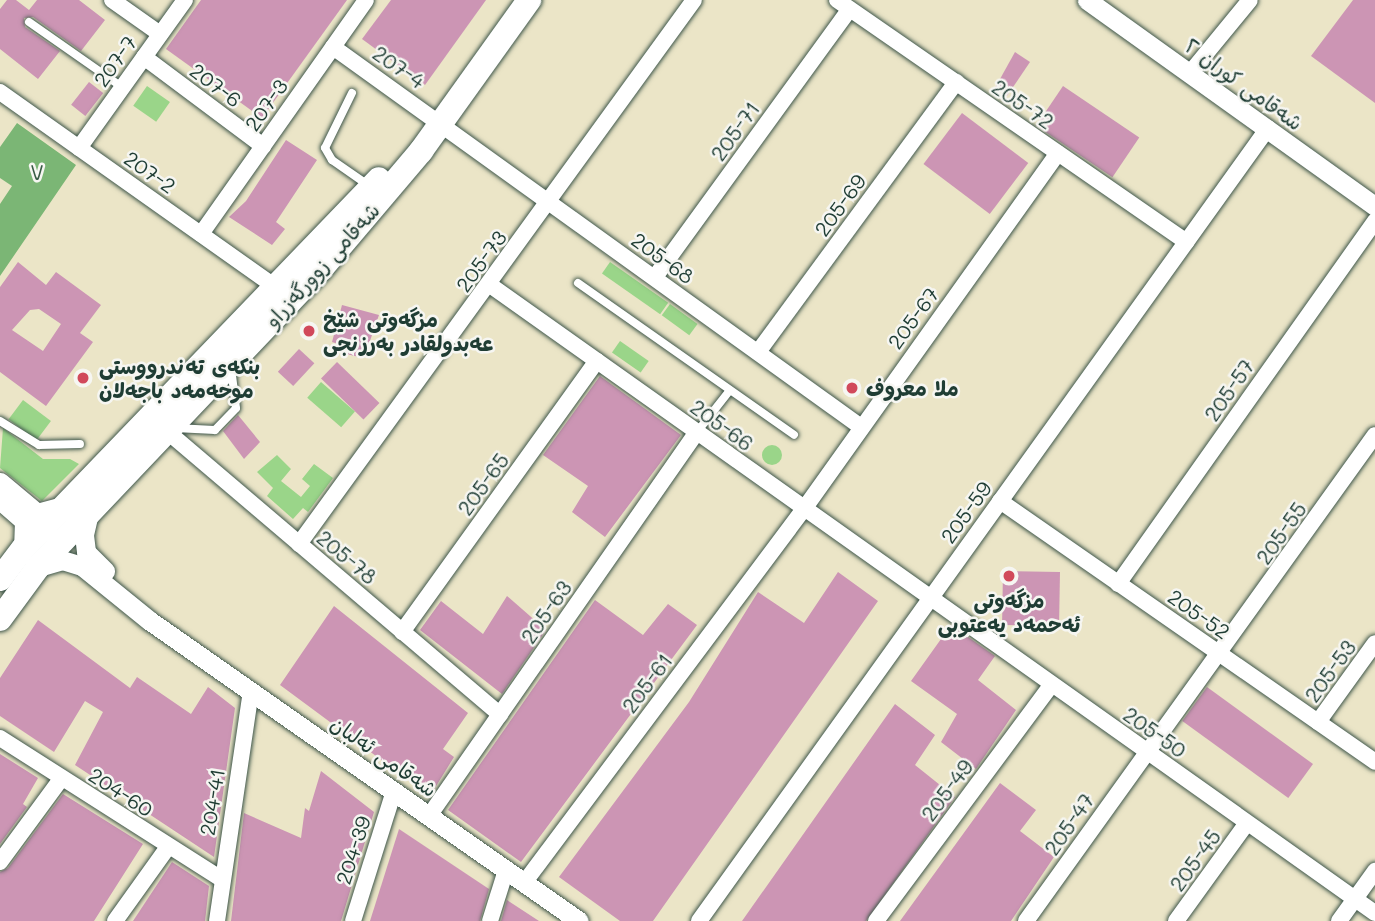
<!DOCTYPE html>
<html>
<head>
<meta charset="utf-8">
<style>
  body { margin:0 }
  #map { position:relative; width:1375px; height:921px; overflow:hidden; background:#ebe5c7; font-family:Mali,"Playpen Sans Arabic",sans-serif }
  div>[style] { position:absolute }
  [style*='--x'] { left:calc(var(--x)*1px); top:calc(var(--y)*1px); width:calc(var(--w)*1px); rotate:calc(var(--a)*1deg) }
  .green>* { inset:0; background:#9ad589; transform-origin:0 0 }
  .round { border-radius:50% }
  .forest>* { inset:0; background:#7bb675 }
  .building>* { inset:0; background:#cc95b4; transform-origin:0 0 }
  .roads { filter:drop-shadow(0 0 2px #3e564a) drop-shadow(0 0 2px #3e564a) }
  .service>* { height:8px; margin:-4px; padding:0 4px; transform-origin:4px; border-radius:4px; background:#fff }
  .minor>* { height:16px; margin:-8px; padding:0 8px; transform-origin:8px; border-radius:8px; background:#fff }
  .tertiary>* { height:19px; margin:-9.5px; padding:0 9.5px; transform-origin:9.5px; border-radius:9.5px; background:#fff }
  .primary>* { height:24px; margin:-12px; padding:0 12px; transform-origin:12px; border-radius:12px; background:#fff }
  .dots>* { width:19px; height:19px; translate:-50% -50%; box-sizing:border-box; border:4px solid #f6f6f2; border-radius:50% }
  span { translate:-50% -50%; white-space:nowrap; text-align:center; line-height:1.15; -webkit-text-stroke:5px #f6f6f2; paint-order:stroke }
  .street-label { font-size:21px; color:#1f3d34 }
  .park-label { font-size:21px; color:#385b45 }
  .poi-label { font-size:21px; color:#1f3d34; font-weight:700 }
  .left { translate:0 -50%; text-align:left }
</style>
</head>
<body>
<div id="map">
  <div class="green">
    <div style="left:147px;top:86px;width:28px;height:24px;rotate:35deg"></div>
    <div style="left:610px;top:262px;width:71px;height:14px;rotate:35deg"></div>
    <div style="left:670px;top:304px;width:34px;height:14px;rotate:36deg"></div>
    <div style="left:620px;top:341px;width:35px;height:14px;rotate:35deg"></div>
    <div style="left:321px;top:382px;width:45px;height:21px;rotate:41deg"></div>
    <div style="left:23px;top:400px;width:35px;height:24px;rotate:37deg"></div>
    <div style="clip-path:polygon(3px 428px,43px 459px,70px 459px,79px 464px,42px 501px,0 468px)"></div>
    <div class="round" style="left:762px;top:445px;width:20px;height:20px"></div>
    <div style="clip-path:polygon(277px 455px,291px 469px,281px 481px,301px 497px,310px 486px,302px 479px,314px 464px,333px 478px,308px 512px,303px 508px,293px 519px,267px 496px,273px 488px,257px 472px)"></div>
  </div>
  <div class="forest">
    <div style="clip-path:polygon(17px 123px,76px 165px,0 276px,0 204px,12px 186px,0 178px,0 147px)"></div>
  </div>
  <div class="building">
    <div style="clip-path:polygon(7px 0,16px 0,29px 10px,37px 0,79px 0,105px 20px,81px 51px,33px 17px,24px 18px,25px 27px,60px 51px,38px 79px,0 49px,0 9px)"></div>
    <div style="clip-path:polygon(201px 0,347px 0,262px 118px,166px 49px)"></div>
    <div style="clip-path:polygon(391px 0,486px 0,425px 85px,362px 39px)"></div>
    <div style="clip-path:polygon(1353px 0,1375px 0,1375px 103px,1311px 56px)"></div>
    <div style="clip-path:polygon(1015px 52px,1030px 62px,1007px 96px,995px 88px)"></div>
    <div style="left:89px;top:82px;width:18px;height:29px;rotate:38deg"></div>
    <div style="left:1063px;top:86px;width:92px;height:48px;rotate:34deg"></div>
    <div style="left:962px;top:113px;width:83px;height:64px;rotate:37deg"></div>
    <div style="clip-path:polygon(286px 140px,317px 160px,276px 222px,285px 229px,272px 245px,229px 217px,246px 201px)"></div>
    <div style="clip-path:polygon(evenodd,18px 262px,46px 285px,56px 272px,101px 305px,80px 333px,93px 342px,46px 406px,0 372px,0 287px,18px 262px,39px 309px,61px 324px,43px 351px,12px 330px,30px 310px,39px 309px)"></div>
    <div style="clip-path:polygon(342px 305px,379px 315px,364px 358px,346px 354px,351px 348px,332px 342px)"></div>
    <div style="left:299px;top:349px;width:21px;height:31px;rotate:43deg"></div>
    <div style="left:337px;top:362px;width:59px;height:23px;rotate:44deg"></div>
    <div style="clip-path:polygon(600px 376px,681px 435px,605px 537px,572px 512px,588px 486px,543px 455px)"></div>
    <div style="clip-path:polygon(238px 415px,260px 442px,244px 459px,223px 431px)"></div>
    <div style="left:1003px;top:571px;width:57px;height:54px;rotate:1deg"></div>
    <div style="clip-path:polygon(838px 572px,878px 601px,653px 921px,620px 921px,559px 877px,689px 702px,758px 592px,804px 623px)"></div>
    <div style="clip-path:polygon(507px 596px,546px 630px,502px 694px,420px 630px,441px 601px,483px 634px)"></div>
    <div style="clip-path:polygon(595px 600px,643px 635px,668px 604px,697px 625px,521px 862px,448px 810px)"></div>
    <div style="clip-path:polygon(334px 606px,468px 713px,443px 749px,454px 757px,430px 796px,280px 685px)"></div>
    <div style="clip-path:polygon(38px 620px,130px 688px,137px 677px,191px 714px,208px 687px,235px 708px,214px 857px,75px 765px,103px 712px,85px 701px,54px 752px,0 716px,0 678px)"></div>
    <div style="clip-path:polygon(951px 625px,995px 656px,978px 680px,1016px 710px,976px 769px,941px 742px,957px 714px,911px 681px)"></div>
    <div style="left:1207px;top:687px;width:131px;height:42px;rotate:36deg"></div>
    <div style="clip-path:polygon(895px 704px,935px 735px,915px 765px,955px 797px,866px 921px,742px 921px)"></div>
    <div style="clip-path:polygon(0 754px,38px 778px,23px 804px,27px 807px,0 844px)"></div>
    <div style="clip-path:polygon(321px 771px,374px 812px,341px 921px,231px 921px,244px 813px,301px 838px,305px 808px,309px 811px)"></div>
    <div style="clip-path:polygon(1000px 783px,1036px 810px,1020px 831px,1054px 857px,1011px 921px,900px 921px)"></div>
    <div style="clip-path:polygon(63px 794px,143px 844px,94px 921px,0 921px,0 872px,8px 868px)"></div>
    <div style="clip-path:polygon(399px 829px,489px 889px,480px 921px,370px 921px)"></div>
    <div style="clip-path:polygon(172px 862px,209px 886px,205px 921px,133px 921px)"></div>
    <div style="clip-path:polygon(507px 900px,539px 921px,501px 921px)"></div>
  </div>
  <div class="roads">
    <div class="service">
      <div style="--x:29;--y:22;--w:113;--a:35"></div>
      <div style="--x:352;--y:93;--w:61;--a:116.1"></div>
      <div style="--x:325;--y:148;--w:14;--a:60"></div>
      <div style="--x:332;--y:160;--w:44;--a:34.8"></div>
      <div style="--x:578;--y:283;--w:264;--a:35.1"></div>
      <div style="--x:0;--y:421;--w:46;--a:31.6"></div>
      <div style="--x:39;--y:445;--w:41;--a:-1.4"></div>
      <div style="--x:175;--y:428;--w:40;--a:2.9"></div>
      <div style="--x:215;--y:430;--w:30;--a:-46"></div>
      <div style="--x:236;--y:408;--w:38;--a:-97"></div>
      <div style="--x:697;--y:432;--w:53;--a:-51.8"></div>
    </div>
    <div class="minor">
      <div style="--x:112;--y:0;--w:59;--a:35.3"></div>
      <div style="--x:837;--y:0;--w:425;--a:34.7"></div>
      <div style="--x:333;--y:47;--w:651;--a:35.74"></div>
      <div style="--x:144;--y:57;--w:149;--a:36.8"></div>
      <div style="--x:1190;--y:73;--w:94;--a:-50.6"></div>
      <div style="--x:0;--y:92;--w:337;--a:35.3"></div>
      <div style="--x:79;--y:148;--w:182;--a:-54.4"></div>
      <div style="--x:201;--y:234;--w:286;--a:-54.8"></div>
      <div style="--x:655;--y:277;--w:331;--a:-54"></div>
      <div style="--x:490;--y:285;--w:1085;--a:35.36"></div>
      <div style="--x:758;--y:352;--w:335;--a:-53.7"></div>
      <div style="--x:168;--y:432;--w:436;--a:40.4"></div>
      <div style="--x:1000;--y:501;--w:457;--a:34.8"></div>
      <div style="--x:299;--y:544;--w:672;--a:-54.02"></div>
      <div style="--x:1118;--y:584;--w:445;--a:-54.7"></div>
      <div style="--x:402;--y:632;--w:334;--a:-54.3"></div>
      <div style="--x:1318;--y:722;--w:97;--a:-54.2"></div>
      <div style="--x:0;--y:738;--w:262;--a:32.5"></div>
      <div style="--x:429;--y:816;--w:468;--a:-55.1"></div>
      <div style="--x:0;--y:862;--w:103;--a:-53.7"></div>
      <div style="--x:524;--y:883;--w:467;--a:-53.2"></div>
      <div style="--x:804;--y:509;--w:437;--a:-54.5"></div>
      <div style="--x:115;--y:921;--w:91;--a:-54.4"></div>
      <div style="--x:217;--y:921;--w:233;--a:-81.6"></div>
      <div style="--x:353;--y:921;--w:136;--a:-72.5"></div>
      <div style="--x:490;--y:921;--w:53;--a:-72.6"></div>
      <div style="--x:699;--y:921;--w:976;--a:-54.34"></div>
      <div style="--x:876;--y:921;--w:294;--a:-53.4"></div>
      <div style="--x:1026;--y:921;--w:598;--a:-54.32"></div>
      <div style="--x:1176;--y:921;--w:121;--a:-54.1"></div>
      <div style="--x:1339;--y:921;--w:62;--a:-54.2"></div>
    </div>
    <div class="tertiary">
      <div style="--x:1087;--y:0;--w:354;--a:35.6"></div>
      <div style="--x:0;--y:482;--w:48;--a:40"></div>
      <div style="--x:37;--y:513;--w:27;--a:-15"></div>
      <div style="--x:0;--y:500;--w:32;--a:41"></div>
      <div style="--x:24;--y:521;--w:28;--a:92"></div>
      <div style="--x:88;--y:517;--w:18;--a:103"></div>
      <div style="--x:84;--y:535;--w:17;--a:83"></div>
      <div style="--x:86;--y:552;--w:27;--a:45"></div>
      <div style="--x:38;--y:567;--w:25;--a:-16"></div>
      <div style="--x:62;--y:560;--w:21;--a:17"></div>
      <div style="--x:82;--y:566;--w:87;--a:39"></div>
      <div style="--x:150;--y:621;--w:523;--a:34.97"></div>
    </div>
    <div class="primary">
      <div style="--x:0;--y:579;--w:38;--a:-53"></div>
      <div style="--x:23;--y:549;--w:513;--a:-46.1"></div>
      <div style="--x:0;--y:619;--w:64;--a:-53.8"></div>
      <div style="--x:38;--y:567;--w:411;--a:-46.5"></div>
      <div style="--x:321;--y:269;--w:155;--a:-49.7"></div>
      <div style="--x:421;--y:151;--w:186;--a:-54.4"></div>
    </div>
  </div>
  <div class="dots">
    <div style="left:309px;top:331px;background:#d1495b"></div>
    <div style="left:83px;top:378px;background:#d1495b"></div>
    <div style="left:852px;top:388px;background:#d1495b"></div>
    <div style="left:1009px;top:576px;background:#d1495b"></div>
  </div>
  <div class="street-label">
    <span style="left:115px;top:61px;rotate:-54deg">207-7</span>
    <span style="left:399px;top:67px;rotate:35deg">207-4</span>
    <span style="left:1244px;top:84px;rotate:36deg">شەقامی کوران ٢</span>
    <span style="left:216px;top:85px;rotate:37deg">207-6</span>
    <span style="left:1023px;top:104px;rotate:35deg">205-72</span>
    <span style="left:266px;top:105px;rotate:-55deg">207-3</span>
    <span style="left:735px;top:131px;rotate:-54deg">205-71</span>
    <span style="left:150px;top:172px;rotate:35deg">207-2</span>
    <span style="left:840px;top:205px;rotate:-54deg">205-69</span>
    <span style="left:663px;top:258px;rotate:36deg">205-68</span>
    <span style="left:481px;top:261px;rotate:-54deg">205-73</span>
    <span style="left:322px;top:265px;rotate:-48deg">شەقامی زوورگەزراو</span>
    <span style="left:913px;top:318px;rotate:-54deg">205-67</span>
    <span style="left:1229px;top:390px;rotate:-55deg">205-57</span>
    <span style="left:722px;top:425px;rotate:36deg">205-66</span>
    <span style="left:483px;top:484px;rotate:-54deg">205-65</span>
    <span style="left:966px;top:512px;rotate:-54deg">205-59</span>
    <span style="left:1281px;top:533px;rotate:-55deg">205-55</span>
    <span style="left:347px;top:557px;rotate:40deg">205-78</span>
    <span style="left:546px;top:612px;rotate:-55deg">205-63</span>
    <span style="left:1199px;top:614px;rotate:35deg">205-52</span>
    <span style="left:1330px;top:671px;rotate:-54deg">205-53</span>
    <span style="left:647px;top:683px;rotate:-53deg">205-61</span>
    <span style="left:1155px;top:732px;rotate:35deg">205-50</span>
    <span style="left:384px;top:756px;rotate:35deg">شەقامی ئەلبان</span>
    <span style="left:947px;top:790px;rotate:-53deg">205-49</span>
    <span style="left:121px;top:792px;rotate:33deg">204-60</span>
    <span style="left:212px;top:802px;rotate:-81deg">204-41</span>
    <span style="left:1069px;top:824px;rotate:-55deg">205-47</span>
    <span style="left:353px;top:850px;rotate:-72deg">204-39</span>
    <span style="left:1195px;top:860px;rotate:-54deg">205-45</span>
  </div>
  <div class="park-label">
    <span style="left:37px;top:172px">V</span>
  </div>
  <div class="poi-label">
    <span class="left" style="left:323px;top:331px">مزگەوتی شێخ<br>عەبدولقادر بەرزنجی</span>
    <span class="left" style="left:99px;top:378px">بنکەی تەندرووستی<br>موحەمەد باجەلان</span>
    <span class="left" style="left:866px;top:388px">ملا معروف</span>
    <span style="left:1009px;top:612px">مزگەوتی<br>ئەحمەد یەعتوبی</span>
  </div>
</div>
</body>
</html>
